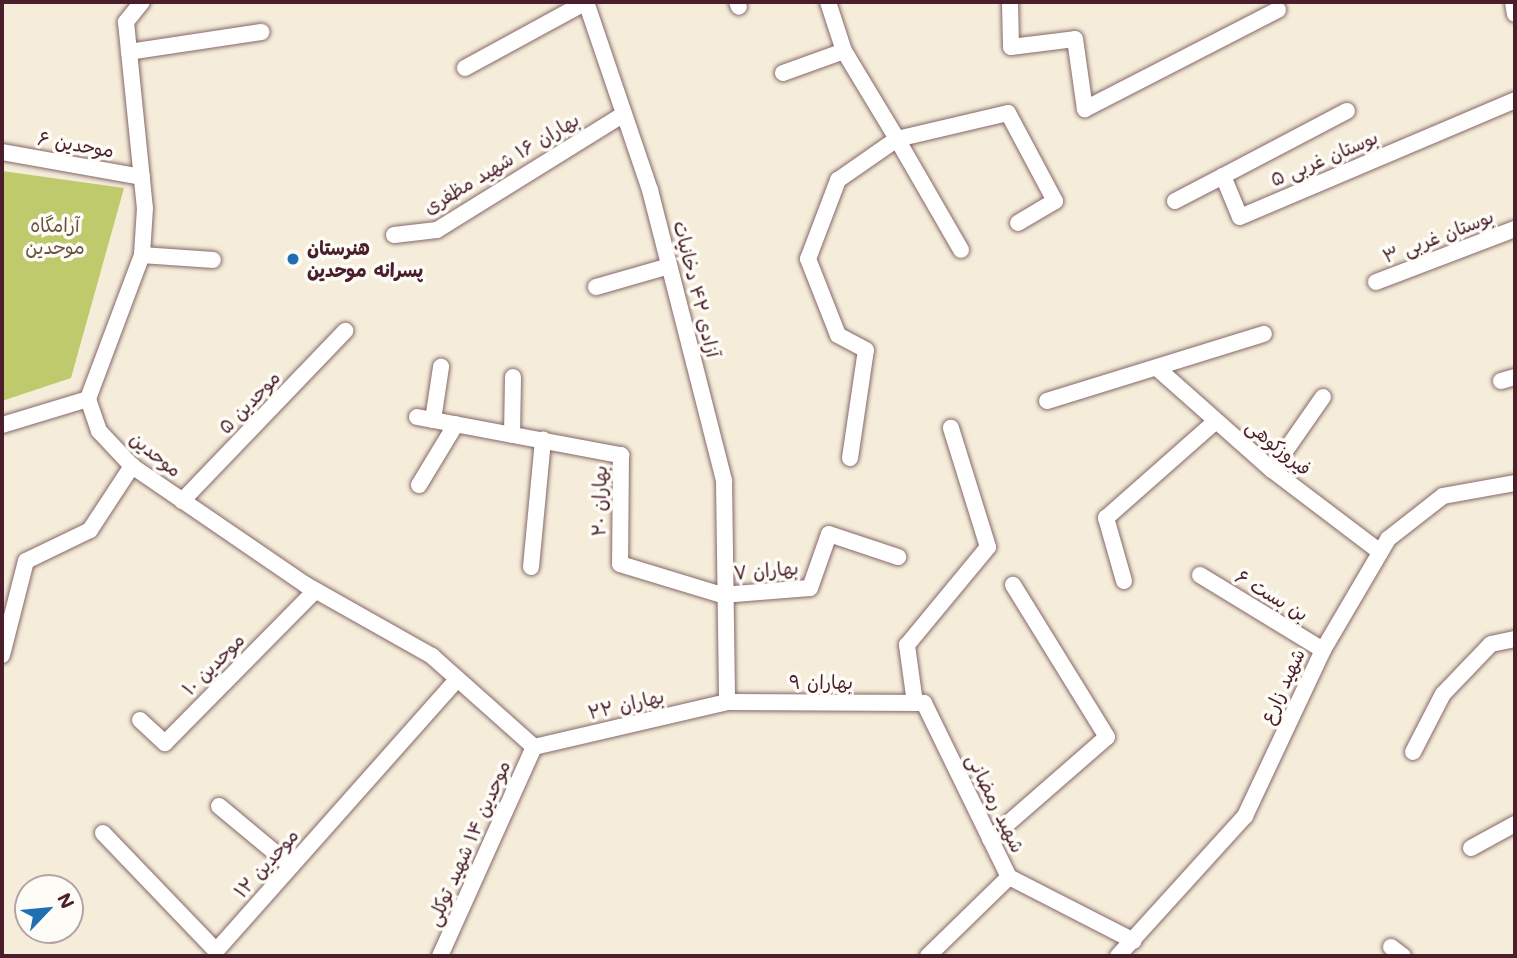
<!DOCTYPE html>
<html>
<head>
<meta charset="utf-8">
<style>
  body { margin:0 }
  #map { position:relative; width:1517px; height:958px; overflow:hidden; background:#f5edda; font-family:Mali,"Playpen Sans Arabic",sans-serif }
  div>[style] { position:absolute }
  [style*='--x'] { left:calc(var(--x)*1px); top:calc(var(--y)*1px); width:calc(var(--w)*1px); rotate:calc(var(--a)*1deg) }
  .green>* { inset:0; background:#beca6c }
  .roads { filter:drop-shadow(0 0 2px #866768) drop-shadow(0 0 2px #866768) }
  .minor>* { height:16px; margin:-8px; padding:0 8px; transform-origin:8px; border-radius:8px; background:#fff }
  .dots>* { width:19px; height:19px; translate:-50% -50%; box-sizing:border-box; border:4px solid #fdfcf7; border-radius:50% }
  span { translate:-50% -50%; white-space:nowrap; text-align:center; line-height:1.15; -webkit-text-stroke:7px #fdfcf7; paint-order:stroke }
  .street-label { font-size:19px; color:#4a1f2b }
  .park-label { font-size:19px; color:#6d523e }
  .poi-label { font-size:19px; color:#4a1f2b; font-weight:700 }
  .left { translate:0 -50%; text-align:left }
  .frame { position:absolute; inset:0; border:4px solid #4a1f2b; pointer-events:none }
  .north { position:absolute; left:14px; top:874px; width:70px; height:70px; box-sizing:border-box; background:#fdfcf7; border:2px solid #b5a4a5; border-radius:50%; rotate:64deg; font-size:19px; font-weight:700; line-height:28px; text-align:center; color:#4a1f2b }
  .north::after { content:''; display:block; margin:auto; width:24px; height:32px; background:#1f6fb2; clip-path:polygon(50% 0,100% 100%,50% 72%,0 100%) }
</style>
</head>
<body>
<div id="map">
  <div class="green">
    <div style="clip-path:polygon(2px 171px,124px 188px,71px 378px,2px 401px)"></div>
  </div>
  <div class="roads">
    <div class="minor">
      <div style="--x:142;--y:2;--w:26;--a:129"></div>
      <div style="--x:126;--y:22;--w:187;--a:84.2"></div>
      <div style="--x:145;--y:208;--w:47;--a:93.7"></div>
      <div style="--x:142;--y:255;--w:154;--a:110.6"></div>
      <div style="--x:88;--y:399;--w:34;--a:71"></div>
      <div style="--x:99;--y:431;--w:48;--a:46.7"></div>
      <div style="--x:132;--y:466;--w:211;--a:34.4"></div>
      <div style="--x:306;--y:585;--w:145;--a:29.4"></div>
      <div style="--x:432;--y:656;--w:137;--a:41.7"></div>
      <div style="--x:586;--y:2;--w:199;--a:71.2"></div>
      <div style="--x:650;--y:190;--w:300;--a:75.7"></div>
      <div style="--x:724;--y:481;--w:221;--a:89.2"></div>
      <div style="--x:737;--y:2;--w:5;--a:68"></div>
      <div style="--x:828;--y:2;--w:52;--a:71.9"></div>
      <div style="--x:844;--y:51;--w:103;--a:58.9"></div>
      <div style="--x:897;--y:139;--w:114;--a:-13.2"></div>
      <div style="--x:1008;--y:113;--w:100;--a:61.9"></div>
      <div style="--x:1055;--y:201;--w:43;--a:149.3"></div>
      <div style="--x:1010;--y:2;--w:45;--a:88.7"></div>
      <div style="--x:1011;--y:47;--w:64;--a:-7.1"></div>
      <div style="--x:1075;--y:39;--w:71;--a:81.9"></div>
      <div style="--x:1085;--y:109;--w:217;--a:-27.2"></div>
      <div style="--x:1513;--y:2;--w:12;--a:81"></div>
      <div style="--x:129;--y:52;--w:134;--a:-8.6"></div>
      <div style="--x:465;--y:68;--w:138;--a:-28.6"></div>
      <div style="--x:783;--y:73;--w:65;--a:-19.8"></div>
      <div style="--x:2;--y:152;--w:142;--a:10.1"></div>
      <div style="--x:1223;--y:176;--w:140;--a:-27.7"></div>
      <div style="--x:1175;--y:201;--w:54;--a:-27.5"></div>
      <div style="--x:1223;--y:176;--w:44;--a:67.5"></div>
      <div style="--x:1240;--y:217;--w:299;--a:-23"></div>
      <div style="--x:394;--y:235;--w:43;--a:-6.6"></div>
      <div style="--x:437;--y:230;--w:220;--a:-31.8"></div>
      <div style="--x:142;--y:255;--w:71;--a:4"></div>
      <div style="--x:1376;--y:282;--w:149;--a:-20.9"></div>
      <div style="--x:596;--y:287;--w:76;--a:-16"></div>
      <div style="--x:1157;--y:368;--w:154;--a:41.6"></div>
      <div style="--x:1272;--y:470;--w:136;--a:37.2"></div>
      <div style="--x:1501;--y:381;--w:15;--a:-16"></div>
      <div style="--x:1047;--y:401;--w:227;--a:-17.2"></div>
      <div style="--x:417;--y:417;--w:208;--a:10.6"></div>
      <div style="--x:621;--y:455;--w:109;--a:90.5"></div>
      <div style="--x:620;--y:564;--w:107;--a:16.9"></div>
      <div style="--x:722;--y:595;--w:88;--a:-4.5"></div>
      <div style="--x:810;--y:588;--w:57;--a:-70.6"></div>
      <div style="--x:829;--y:534;--w:73;--a:18.4"></div>
      <div style="--x:433;--y:420;--w:54;--a:-81.4"></div>
      <div style="--x:2;--y:425;--w:90;--a:-16.8"></div>
      <div style="--x:512;--y:435;--w:58;--a:-89"></div>
      <div style="--x:850;--y:458;--w:109;--a:-81.6"></div>
      <div style="--x:866;--y:350;--w:32;--a:-152"></div>
      <div style="--x:838;--y:335;--w:82;--a:-111.5"></div>
      <div style="--x:808;--y:259;--w:85;--a:-69.2"></div>
      <div style="--x:838;--y:180;--w:72;--a:-34.8"></div>
      <div style="--x:897;--y:139;--w:128;--a:60"></div>
      <div style="--x:1272;--y:470;--w:89;--a:-55.1"></div>
      <div style="--x:419;--y:485;--w:71;--a:-58.8"></div>
      <div style="--x:182;--y:501;--w:236;--a:-46.2"></div>
      <div style="--x:531;--y:567;--w:128;--a:-84.6"></div>
      <div style="--x:1200;--y:575;--w:144;--a:31.4"></div>
      <div style="--x:1124;--y:581;--w:66;--a:-105.9"></div>
      <div style="--x:1106;--y:518;--w:145;--a:-41.4"></div>
      <div style="--x:2;--y:655;--w:97;--a:-75.7"></div>
      <div style="--x:26;--y:561;--w:71;--a:-25.8"></div>
      <div style="--x:90;--y:530;--w:77;--a:-56.7"></div>
      <div style="--x:915;--y:703;--w:59;--a:-97.9"></div>
      <div style="--x:907;--y:645;--w:127;--a:-50.4"></div>
      <div style="--x:988;--y:547;--w:125;--a:-107.3"></div>
      <div style="--x:140;--y:720;--w:34;--a:43"></div>
      <div style="--x:165;--y:743;--w:214;--a:-45.4"></div>
      <div style="--x:534;--y:747;--w:198;--a:-13.1"></div>
      <div style="--x:727;--y:702;--w:197;--a:0.3"></div>
      <div style="--x:924;--y:703;--w:194;--a:64"></div>
      <div style="--x:1009;--y:877;--w:140;--a:27.1"></div>
      <div style="--x:1413;--y:752;--w:65;--a:-62.7"></div>
      <div style="--x:1443;--y:694;--w:69;--a:-46.2"></div>
      <div style="--x:1491;--y:644;--w:25;--a:-12"></div>
      <div style="--x:219;--y:806;--w:94;--a:39.8"></div>
      <div style="--x:103;--y:833;--w:163;--a:46.2"></div>
      <div style="--x:216;--y:951;--w:363;--a:-48.4"></div>
      <div style="--x:990;--y:839;--w:155;--a:-41.1"></div>
      <div style="--x:1107;--y:737;--w:179;--a:-121.7"></div>
      <div style="--x:1471;--y:848;--w:50;--a:-28.6"></div>
      <div style="--x:1391;--y:947;--w:15;--a:37"></div>
      <div style="--x:440;--y:956;--w:229;--a:-65.8"></div>
      <div style="--x:928;--y:956;--w:113;--a:-44.3"></div>
      <div style="--x:1118;--y:956;--w:189;--a:-47.8"></div>
      <div style="--x:1245;--y:816;--w:183;--a:-64.8"></div>
      <div style="--x:1323;--y:650;--w:129;--a:-59.6"></div>
      <div style="--x:1388;--y:539;--w:70;--a:-38"></div>
      <div style="--x:1443;--y:496;--w:73;--a:-10.2"></div>
    </div>
  </div>
  <div class="dots">
    <div style="left:293px;top:259px;background:#1f6fb2"></div>
  </div>
  <div class="street-label">
    <span style="left:76px;top:144px;rotate:10deg">موحدین ۶</span>
    <span style="left:1324px;top:158px;rotate:-23deg">بوستان غربی ۵</span>
    <span style="left:501px;top:163px;rotate:-31deg">بهاران ۱۶ شهید مظفری</span>
    <span style="left:1438px;top:236px;rotate:-21deg">بوستان غربی ۳</span>
    <span style="left:697px;top:289px;rotate:76deg">آزادی ۴۲ دخانیات</span>
    <span style="left:249px;top:402px;rotate:-46deg">موحدین ۵</span>
    <span style="left:1279px;top:447px;rotate:39deg">فیروزکوهی</span>
    <span style="left:156px;top:454px;rotate:39deg">موحدین</span>
    <span style="left:599px;top:501px;rotate:-89deg">بهاران ۲۰</span>
    <span style="left:766px;top:570px;rotate:-5deg">بهاران ۷</span>
    <span style="left:1272px;top:595px;rotate:31deg">بن بست ۶</span>
    <span style="left:213px;top:664px;rotate:-45deg">موحدین ۱۰</span>
    <span style="left:821px;top:682px">بهاران ۹</span>
    <span style="left:1282px;top:686px;rotate:-65deg">شهید زارع</span>
    <span style="left:626px;top:704px;rotate:-13deg">بهاران ۲۲</span>
    <span style="left:996px;top:803px;rotate:64deg">شهید رمضانی</span>
    <span style="left:468px;top:843px;rotate:-66deg">موحدین ۱۴ شهید توکلی</span>
    <span style="left:266px;top:863px;rotate:-48deg">موحدین ۱۲</span>
  </div>
  <div class="park-label">
    <span style="left:55px;top:236px">آرامگاه<br>موحدین</span>
  </div>
  <div class="poi-label">
    <span class="left" style="left:307px;top:259px">هنرستان<br>پسرانه موحدین</span>
  </div>
  <div class="frame"></div>
  <div class="north">N</div>
</div>
</body>
</html>
